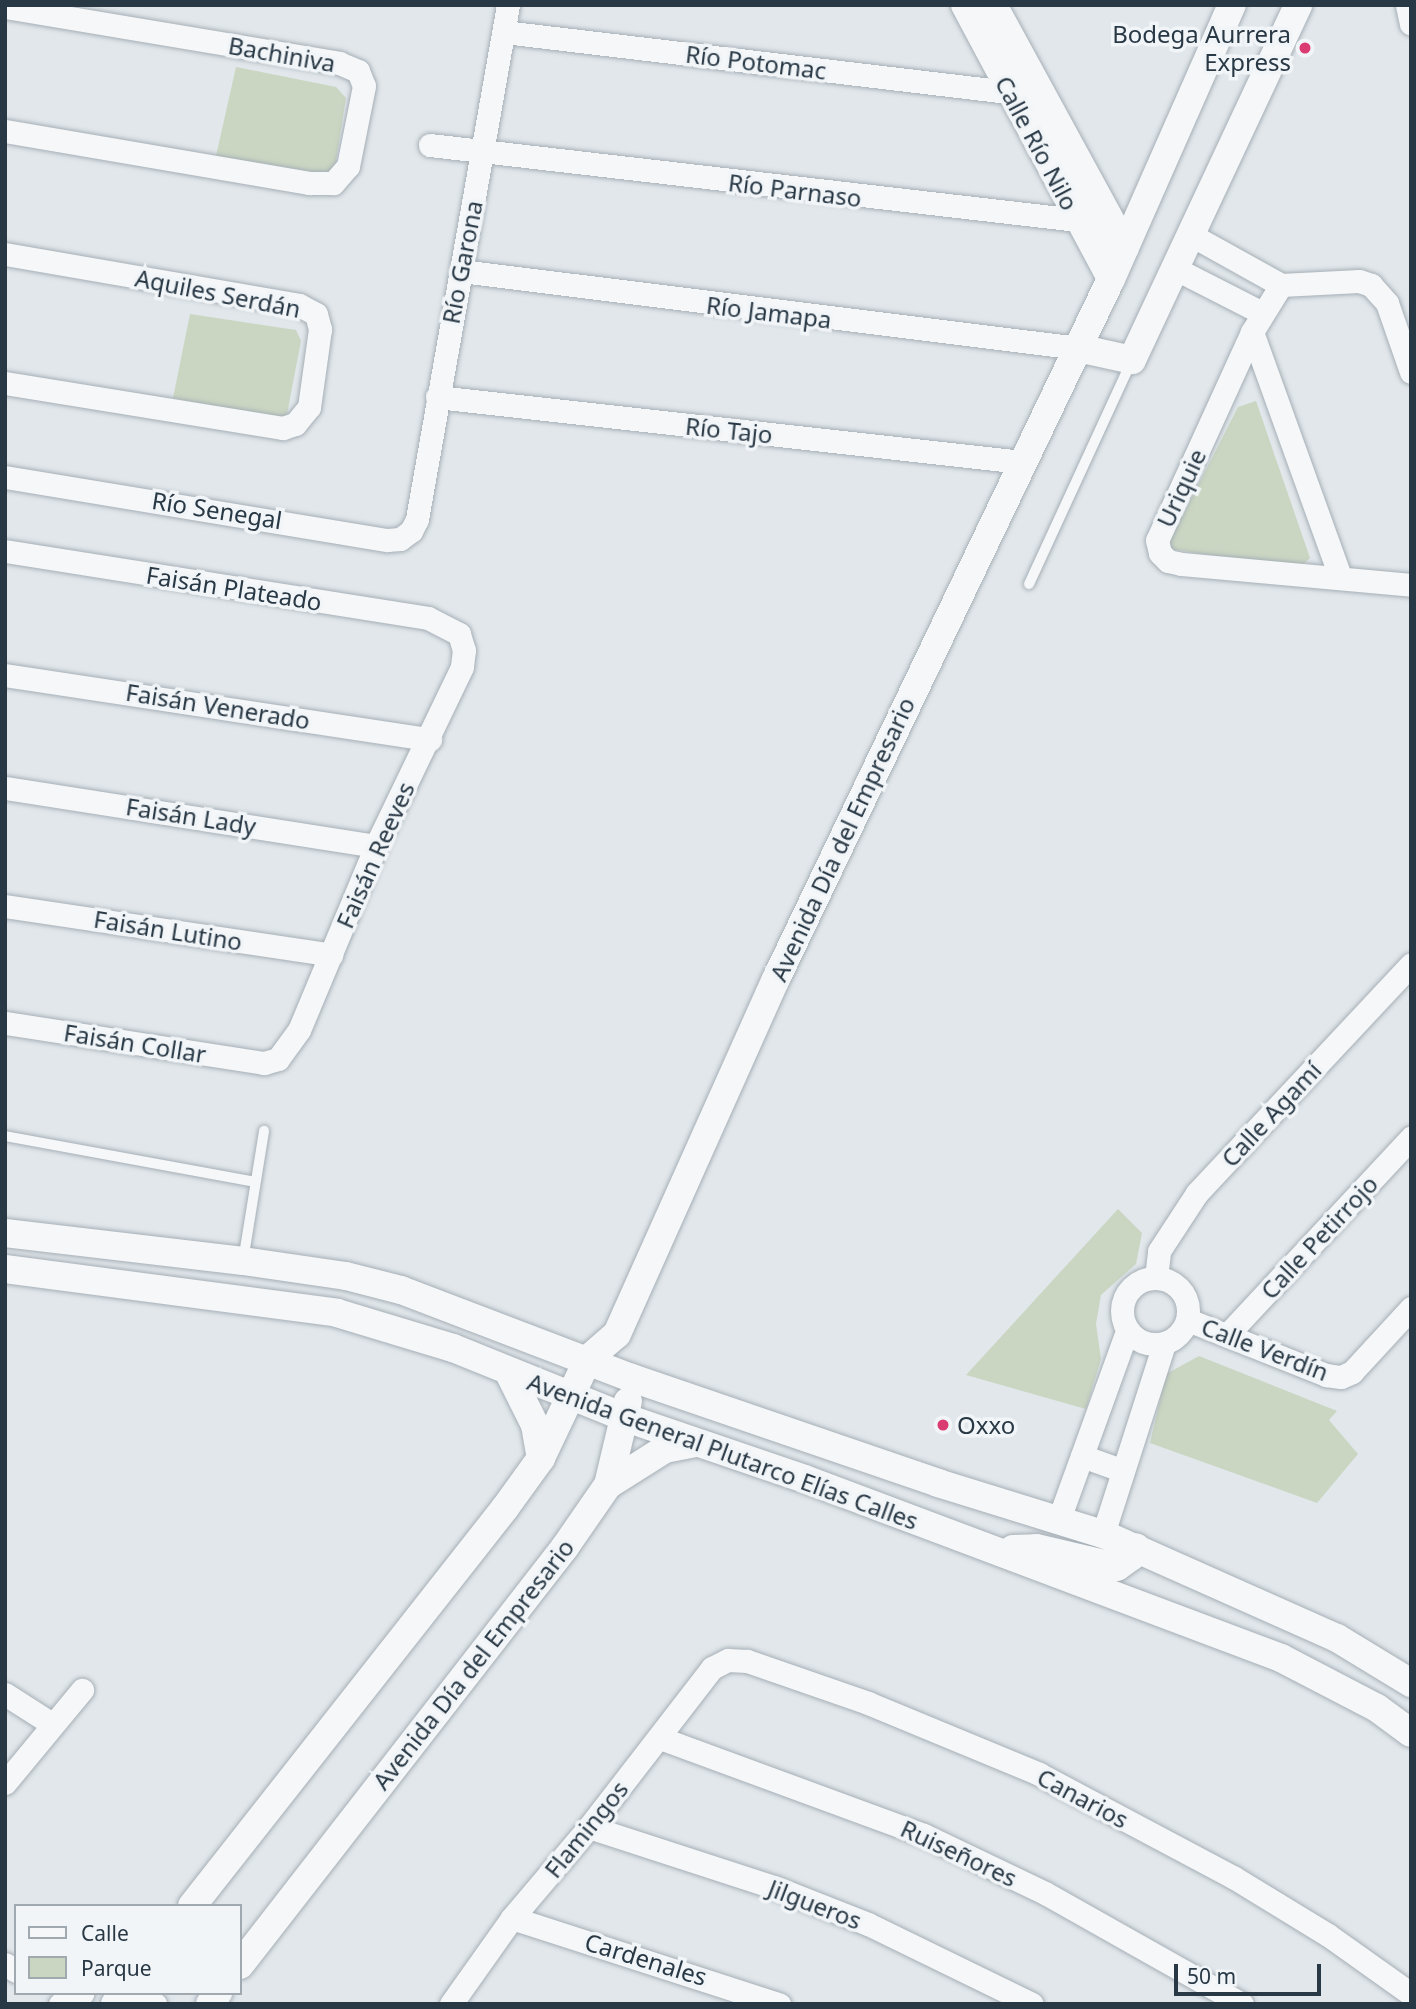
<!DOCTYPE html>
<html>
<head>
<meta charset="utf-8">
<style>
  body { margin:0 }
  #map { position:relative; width:1416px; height:2009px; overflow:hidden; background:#e1e7eb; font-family:"Noto Sans",sans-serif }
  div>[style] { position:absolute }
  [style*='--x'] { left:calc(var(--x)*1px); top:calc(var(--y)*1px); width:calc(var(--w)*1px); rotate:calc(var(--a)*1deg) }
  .green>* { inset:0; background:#cad6c2 }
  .roads { filter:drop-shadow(0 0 2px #a6afb6) drop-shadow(0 0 2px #a6afb6) }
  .service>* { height:10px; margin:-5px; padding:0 5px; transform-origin:5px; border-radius:5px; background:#f5f7f9 }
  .minor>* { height:23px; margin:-11.5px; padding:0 11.5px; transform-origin:11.5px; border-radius:11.5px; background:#f5f7f9 }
  .minor>.ring { margin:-11.5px; padding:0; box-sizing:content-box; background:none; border:23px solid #f5f7f9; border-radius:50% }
  .tertiary>* { height:28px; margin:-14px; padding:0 14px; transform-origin:14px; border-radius:14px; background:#f5f7f9 }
  .dots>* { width:19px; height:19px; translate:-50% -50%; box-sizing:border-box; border:4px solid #f1f5f8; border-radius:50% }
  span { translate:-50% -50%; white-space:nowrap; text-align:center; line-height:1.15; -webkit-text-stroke:7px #f1f5f8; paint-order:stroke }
  .poi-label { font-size:24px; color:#283845 }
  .right { translate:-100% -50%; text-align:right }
  .left { translate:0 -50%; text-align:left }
  .street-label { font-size:24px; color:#283845 }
  .frame { position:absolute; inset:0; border:7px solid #283845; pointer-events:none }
  .legend { position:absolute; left:14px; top:1904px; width:228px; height:91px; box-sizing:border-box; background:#f1f5f8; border:2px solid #a1a9b0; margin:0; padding:9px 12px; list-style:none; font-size:21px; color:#283845 }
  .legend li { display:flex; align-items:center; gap:14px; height:35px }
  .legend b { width:35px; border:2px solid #a1a9b0 }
  .scale { position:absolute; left:1174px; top:1964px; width:147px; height:32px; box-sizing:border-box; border:4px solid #283845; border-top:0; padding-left:9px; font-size:21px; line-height:24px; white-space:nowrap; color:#283845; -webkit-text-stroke:5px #f1f5f8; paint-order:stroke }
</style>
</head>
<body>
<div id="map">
  <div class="green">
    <div style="clip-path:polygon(236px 67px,336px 87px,346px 98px,335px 167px,326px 174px,216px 156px)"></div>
    <div style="clip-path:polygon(190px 314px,296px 330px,301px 341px,287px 414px,278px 419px,173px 398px)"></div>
    <div style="clip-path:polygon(1256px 401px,1310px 558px,1297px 570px,1166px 548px,1238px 407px)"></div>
    <div style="clip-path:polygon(1118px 1209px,1142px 1233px,1136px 1264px,1101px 1295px,1096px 1324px,1101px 1359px,1086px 1409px,966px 1375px)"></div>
    <div style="clip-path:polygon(1199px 1356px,1337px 1411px,1329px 1420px,1358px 1454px,1317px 1503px,1150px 1443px,1166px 1374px)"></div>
  </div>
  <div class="roads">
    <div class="service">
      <div style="--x:1029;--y:584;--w:247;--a:-65.3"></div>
      <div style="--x:5;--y:1136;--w:254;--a:10.4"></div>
      <div style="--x:243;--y:1261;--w:132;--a:-80.8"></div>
    </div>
    <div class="minor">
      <div style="--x:1407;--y:5;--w:19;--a:78"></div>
      <div style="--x:5;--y:7;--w:339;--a:9.5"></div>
      <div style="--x:339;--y:63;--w:21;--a:23"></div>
      <div style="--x:358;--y:71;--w:16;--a:68"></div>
      <div style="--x:364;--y:86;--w:82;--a:101.3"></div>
      <div style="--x:348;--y:166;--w:23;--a:131"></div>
      <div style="--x:333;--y:183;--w:24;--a:180"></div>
      <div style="--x:309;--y:183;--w:308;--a:-170.3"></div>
      <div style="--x:504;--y:32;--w:508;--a:6.79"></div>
      <div style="--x:430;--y:145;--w:668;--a:6.61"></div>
      <div style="--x:1193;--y:236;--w:101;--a:29.1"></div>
      <div style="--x:5;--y:254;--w:298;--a:9.8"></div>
      <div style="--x:299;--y:305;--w:19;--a:28"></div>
      <div style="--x:316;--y:314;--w:16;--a:75"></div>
      <div style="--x:320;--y:329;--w:79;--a:98"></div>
      <div style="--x:309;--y:407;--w:22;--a:129"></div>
      <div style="--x:295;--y:424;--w:13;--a:162"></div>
      <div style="--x:283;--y:428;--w:282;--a:-170.8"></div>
      <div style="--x:1178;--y:270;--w:94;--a:27.1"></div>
      <div style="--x:461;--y:271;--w:622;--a:7.11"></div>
      <div style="--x:1281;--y:285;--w:55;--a:121.7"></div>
      <div style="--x:1252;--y:332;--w:229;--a:114.5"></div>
      <div style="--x:1157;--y:540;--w:13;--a:77"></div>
      <div style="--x:1160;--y:553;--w:11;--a:45"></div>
      <div style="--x:1168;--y:561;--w:14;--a:12"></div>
      <div style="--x:1182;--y:564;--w:230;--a:5.2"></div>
      <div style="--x:1281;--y:285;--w:78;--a:-2.9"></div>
      <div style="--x:1359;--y:281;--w:13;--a:18"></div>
      <div style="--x:1371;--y:285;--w:24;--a:48"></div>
      <div style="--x:1387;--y:303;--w:73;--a:70.8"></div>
      <div style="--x:1252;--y:332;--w:260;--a:70.2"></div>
      <div style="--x:437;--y:397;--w:589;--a:6.34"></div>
      <div style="--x:5;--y:477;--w:387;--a:9.4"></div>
      <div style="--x:387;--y:540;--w:13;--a:-4"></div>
      <div style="--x:400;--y:539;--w:14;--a:-36"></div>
      <div style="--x:411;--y:531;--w:13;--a:-63"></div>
      <div style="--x:417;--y:519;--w:522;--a:-79.96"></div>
      <div style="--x:5;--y:551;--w:428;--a:9"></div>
      <div style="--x:428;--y:618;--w:35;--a:27"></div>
      <div style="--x:459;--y:634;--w:17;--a:73"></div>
      <div style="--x:464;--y:650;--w:17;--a:97"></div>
      <div style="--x:462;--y:667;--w:199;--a:115.7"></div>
      <div style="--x:376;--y:846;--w:199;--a:112.7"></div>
      <div style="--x:299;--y:1030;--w:36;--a:126"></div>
      <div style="--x:278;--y:1059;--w:15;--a:164"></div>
      <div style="--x:264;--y:1063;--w:262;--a:-171.2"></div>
      <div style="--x:5;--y:675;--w:430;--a:8.6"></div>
      <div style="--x:5;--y:788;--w:376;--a:8.9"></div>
      <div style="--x:5;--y:906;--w:330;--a:8.5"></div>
      <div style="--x:1156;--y:1277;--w:26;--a:-83"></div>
      <div style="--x:1159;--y:1251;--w:69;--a:-56.8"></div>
      <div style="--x:1197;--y:1193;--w:313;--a:-46.9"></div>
      <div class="ring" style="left:1122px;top:1278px;width:43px;height:43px"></div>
      <div style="--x:1188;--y:1320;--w:149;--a:21.7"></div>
      <div style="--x:1326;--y:1375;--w:15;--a:8"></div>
      <div style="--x:1341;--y:1377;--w:12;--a:-24"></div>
      <div style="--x:1352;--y:1372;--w:87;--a:-47.3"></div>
      <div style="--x:1227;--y:1335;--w:270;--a:-47"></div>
      <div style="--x:1082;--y:1456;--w:41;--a:19.7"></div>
      <div style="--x:1059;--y:1519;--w:200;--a:-70.1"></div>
      <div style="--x:1103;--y:1534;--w:200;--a:-72.2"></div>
      <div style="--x:5;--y:1694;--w:56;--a:32.6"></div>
      <div style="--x:660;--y:1738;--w:281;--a:20.2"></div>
      <div style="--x:924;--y:1835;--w:134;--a:25.6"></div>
      <div style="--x:1045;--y:1893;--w:226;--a:29.4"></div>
      <div style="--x:5;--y:1783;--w:121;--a:-50.4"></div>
      <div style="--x:589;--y:1827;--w:194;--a:18"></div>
      <div style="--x:774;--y:1887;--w:101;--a:21.5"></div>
      <div style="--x:868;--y:1924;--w:182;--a:26"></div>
      <div style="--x:512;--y:1918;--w:281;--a:17.9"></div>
      <div style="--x:5;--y:1964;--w:13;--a:32"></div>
      <div style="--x:133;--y:1993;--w:25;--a:27"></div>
      <div style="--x:60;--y:2004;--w:25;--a:-26"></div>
      <div style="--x:451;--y:2004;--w:105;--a:-54.7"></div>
      <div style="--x:512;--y:1918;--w:119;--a:-49.8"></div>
      <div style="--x:589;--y:1827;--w:201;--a:-52.3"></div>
      <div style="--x:712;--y:1668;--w:18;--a:-27"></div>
      <div style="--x:728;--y:1660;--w:19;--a:3"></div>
      <div style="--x:747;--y:1661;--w:128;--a:19.1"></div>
      <div style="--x:868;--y:1703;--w:185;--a:22.5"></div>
      <div style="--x:1039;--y:1774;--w:220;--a:28"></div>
      <div style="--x:1233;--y:1877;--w:111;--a:31.4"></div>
      <div style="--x:1328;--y:1935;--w:102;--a:35.4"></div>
    </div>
    <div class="tertiary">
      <div style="--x:965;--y:5;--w:310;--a:61.9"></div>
      <div style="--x:993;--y:5;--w:276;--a:61.4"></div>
      <div style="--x:1078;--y:348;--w:55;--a:12.5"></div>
      <div style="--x:1132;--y:360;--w:392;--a:-64.9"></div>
      <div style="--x:5;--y:1233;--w:240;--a:6.7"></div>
      <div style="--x:243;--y:1261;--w:104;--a:8.3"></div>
      <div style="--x:346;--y:1276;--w:57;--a:14.3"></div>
      <div style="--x:401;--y:1290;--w:247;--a:20.9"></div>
      <div style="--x:632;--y:1378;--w:324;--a:18.9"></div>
      <div style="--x:938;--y:1483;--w:173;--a:17.2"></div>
      <div style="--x:1103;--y:1534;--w:256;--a:24"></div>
      <div style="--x:1337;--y:1638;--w:87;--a:31.3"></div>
      <div style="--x:5;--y:1269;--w:335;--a:7.5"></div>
      <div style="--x:337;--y:1313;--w:121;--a:16.8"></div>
      <div style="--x:453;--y:1348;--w:187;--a:22"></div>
      <div style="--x:626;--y:1418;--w:189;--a:18.8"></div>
      <div style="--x:805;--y:1479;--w:509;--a:20.61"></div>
      <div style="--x:1281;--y:1658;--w:108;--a:27.5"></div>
      <div style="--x:1377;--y:1708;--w:42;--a:36.3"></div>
      <div style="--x:508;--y:1371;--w:60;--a:63.4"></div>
      <div style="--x:535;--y:1425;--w:34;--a:80"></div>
      <div style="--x:608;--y:1485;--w:67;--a:-32.3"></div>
      <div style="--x:665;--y:1449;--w:31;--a:-11"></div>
      <div style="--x:1013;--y:1549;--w:23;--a:-2"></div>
      <div style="--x:1036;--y:1548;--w:83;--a:13.2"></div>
      <div style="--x:1117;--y:1567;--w:17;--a:-36"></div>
      <div style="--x:1131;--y:1557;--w:11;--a:-63"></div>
      <div style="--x:192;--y:1906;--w:506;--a:-51.82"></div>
      <div style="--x:505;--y:1508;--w:62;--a:-54.2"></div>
      <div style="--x:541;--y:1458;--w:110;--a:-64.6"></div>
      <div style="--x:588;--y:1359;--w:38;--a:-41"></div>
      <div style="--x:617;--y:1334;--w:389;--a:-65.9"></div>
      <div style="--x:776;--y:979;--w:776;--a:-64.43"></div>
      <div style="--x:1111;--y:279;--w:300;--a:-66.2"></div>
      <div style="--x:240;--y:1965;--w:529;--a:-52.13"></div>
      <div style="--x:565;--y:1547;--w:75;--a:-55.3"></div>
      <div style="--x:608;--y:1485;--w:86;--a:-76.6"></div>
      <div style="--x:115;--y:2004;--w:14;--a:-54"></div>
      <div style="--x:210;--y:2004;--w:14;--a:-54"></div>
    </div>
  </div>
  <div class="dots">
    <div style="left:1305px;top:48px;background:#da3c71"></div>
    <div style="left:943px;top:1425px;background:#da3c71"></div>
  </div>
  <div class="poi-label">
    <span class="right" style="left:1291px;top:48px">Bodega Aurrera<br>Express</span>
    <span class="left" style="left:957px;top:1425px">Oxxo</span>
  </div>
  <div class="street-label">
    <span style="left:282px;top:54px;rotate:10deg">Bachiniva</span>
    <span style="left:756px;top:62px;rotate:7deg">Río Potomac</span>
    <span style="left:1037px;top:143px;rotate:62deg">Calle Río Nilo</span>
    <span style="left:795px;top:190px;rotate:7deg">Río Parnaso</span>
    <span style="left:462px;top:262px;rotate:-79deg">Río Garona</span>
    <span style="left:218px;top:293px;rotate:11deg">Aquiles Serdán</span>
    <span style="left:769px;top:312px;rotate:7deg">Río Jamapa</span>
    <span style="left:729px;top:430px;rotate:6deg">Río Tajo</span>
    <span style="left:1181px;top:488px;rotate:-65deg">Uriquie</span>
    <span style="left:217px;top:510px;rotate:9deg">Río Senegal</span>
    <span style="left:234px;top:588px;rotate:9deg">Faisán Plateado</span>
    <span style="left:218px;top:706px;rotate:9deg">Faisán Venerado</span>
    <span style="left:191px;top:816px;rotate:9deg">Faisán Lady</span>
    <span style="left:842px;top:839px;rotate:-65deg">Avenida Día del Empresario</span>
    <span style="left:375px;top:855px;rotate:-66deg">Faisán Reeves</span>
    <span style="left:168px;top:930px;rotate:9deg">Faisán Lutino</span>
    <span style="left:135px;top:1043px;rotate:9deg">Faisán Collar</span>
    <span style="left:1271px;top:1114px;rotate:-47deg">Calle Agamí</span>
    <span style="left:1319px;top:1237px;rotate:-47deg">Calle Petirrojo</span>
    <span style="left:1265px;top:1349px;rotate:21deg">Calle Verdín</span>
    <span style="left:723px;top:1451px;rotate:20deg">Avenida General Plutarco Elías Calles</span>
    <span style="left:473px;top:1664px;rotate:-52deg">Avenida Día del Empresario</span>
    <span style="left:1083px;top:1798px;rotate:28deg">Canarios</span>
    <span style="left:586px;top:1829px;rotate:-51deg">Flamingos</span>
    <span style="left:959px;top:1853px;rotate:25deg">Ruiseñores</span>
    <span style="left:815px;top:1904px;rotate:21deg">Jilgueros</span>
    <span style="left:646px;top:1959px;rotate:17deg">Cardenales</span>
  </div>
  <div class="frame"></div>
  <ul class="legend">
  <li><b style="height:9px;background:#f5f7f9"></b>Calle</li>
  <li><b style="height:19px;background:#cad6c2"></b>Parque</li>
  </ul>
  <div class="scale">50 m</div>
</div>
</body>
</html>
